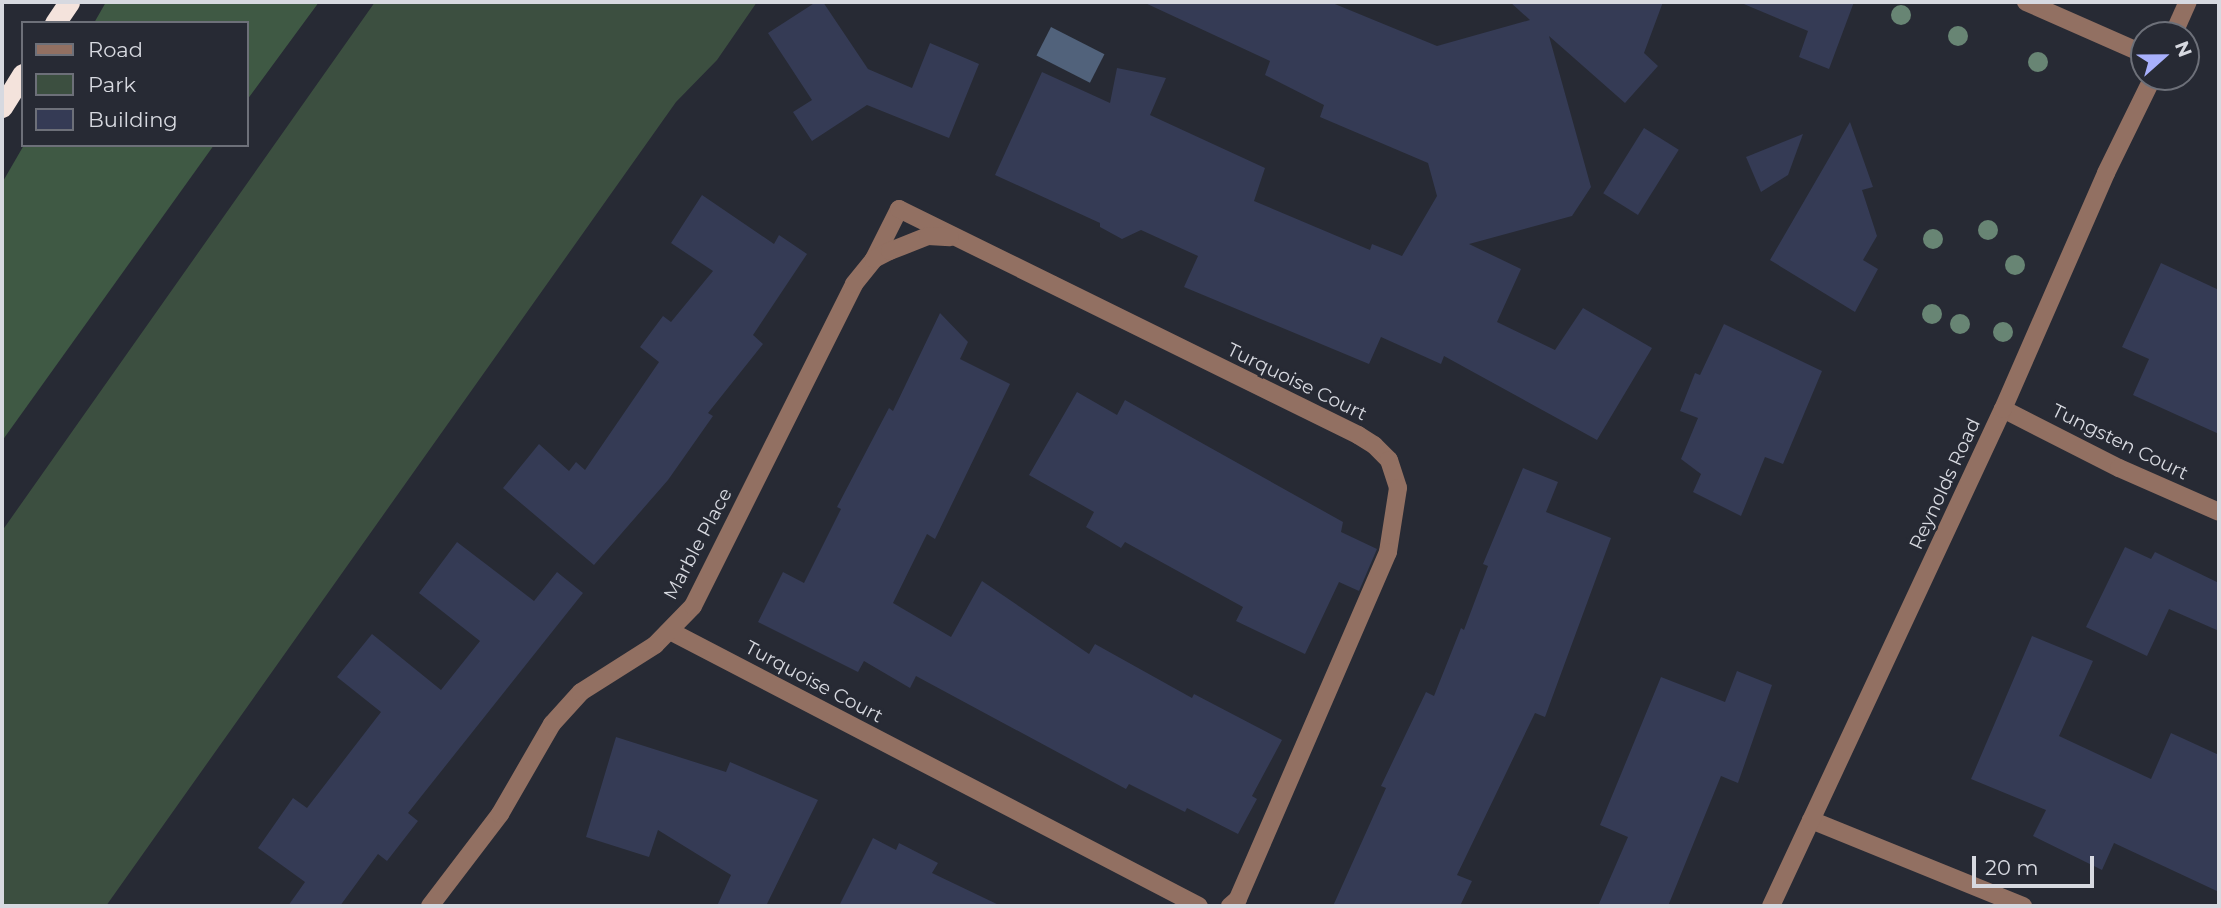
<!DOCTYPE html>
<html>
<head>
<meta charset="utf-8">
<style>
  body { margin:0 }
  #map { position:relative; width:2221px; height:908px; overflow:hidden; background:#272a34; font-family:Montserrat,sans-serif }
  div>[style] { position:absolute }
  [style*='--x'] { left:calc(var(--x)*1px); top:calc(var(--y)*1px); width:calc(var(--w)*1px); rotate:calc(var(--a)*1deg) }
  .green>* { inset:0; background:#3c4f40 }
  .forest>* { inset:0; background:#3f5944 }
  .water>* { inset:0; background:#51627b; transform-origin:0 0 }
  .building>* { inset:0; background:#353b55; transform-origin:0 0 }
  .minor>* { height:18px; margin:-9px; padding:0 9px; transform-origin:9px; border-radius:9px; background:#927062 }
  .highway>* { height:21px; margin:-10.5px; padding:0 10.5px; transform-origin:10.5px; border-radius:10.5px; background:#f4e3dc }
  .trees>* { width:20px; height:20px; margin:-10px; border-radius:50%; background:#688574 }
  span { translate:-50% -50%; white-space:nowrap; text-align:center; line-height:1.15; -webkit-text-stroke:5px #272a34; paint-order:stroke }
  .street-label { font-size:19px; color:#d7d9e0 }
  .frame { position:absolute; inset:0; border:4px solid #d7d9e0; pointer-events:none }
  .legend { position:absolute; left:21px; top:21px; width:228px; height:126px; box-sizing:border-box; background:#272a34; border:2px solid #6d7079; margin:0; padding:9px 12px; list-style:none; font-size:21px; color:#d7d9e0 }
  .legend li { display:flex; align-items:center; gap:14px; height:35px }
  .legend b { width:35px; border:2px solid #6d7079 }
  .north { position:absolute; left:2130px; top:21px; width:70px; height:70px; box-sizing:border-box; background:#272a34; border:2px solid #6d7079; border-radius:50%; rotate:69deg; font-size:19px; font-weight:700; line-height:28px; text-align:center; color:#d7d9e0 }
  .north::after { content:''; display:block; margin:auto; width:24px; height:32px; background:#a8b0fc; clip-path:polygon(50% 0,100% 100%,50% 72%,0 100%) }
  .scale { position:absolute; left:1972px; top:856px; width:122px; height:32px; box-sizing:border-box; border:4px solid #d7d9e0; border-top:0; padding-left:9px; font-size:21px; line-height:24px; white-space:nowrap; color:#d7d9e0; -webkit-text-stroke:5px #272a34; paint-order:stroke }
</style>
</head>
<body>
<div id="map">
  <div class="green">
    <div style="clip-path:polygon(375px 2px,757px 2px,717px 60px,676px 102px,106px 906px,2px 906px,2px 531px)"></div>
  </div>
  <div class="forest">
    <div style="clip-path:polygon(106px 2px,319px 2px,247px 100px,247px 23px,94px 23px)"></div>
    <div style="clip-path:polygon(24px 145px,214px 145px,2px 441px,2px 183px)"></div>
  </div>
  <div class="water">
    <div style="left:1051px;top:27px;width:60px;height:32px;rotate:27deg"></div>
  </div>
  <div class="building">
    <div style="clip-path:polygon(816px 2px,823px 2px,868px 69px,912px 88px,930px 43px,979px 64px,949px 138px,867px 105px,812px 141px,793px 112px,812px 100px,768px 33px)"></div>
    <div style="clip-path:polygon(1143px 2px,1330px 2px,1437px 46px,1530px 20px,1510px 2px,1663px 2px,1644px 53px,1658px 66px,1625px 103px,1549px 36px,1591px 187px,1572px 216px,1469px 244px,1521px 269px,1497px 322px,1555px 350px,1583px 308px,1652px 348px,1597px 440px,1444px 356px,1441px 364px,1381px 337px,1369px 364px,1184px 287px,1198px 256px,1141px 230px,1122px 239px,1100px 227px,1100px 223px,995px 175px,1042px 72px,1110px 103px,1117px 68px,1166px 78px,1150px 115px,1265px 168px,1254px 201px,1370px 250px,1372px 244px,1402px 256px,1437px 196px,1428px 163px,1320px 117px,1324px 105px,1265px 75px,1270px 61px)"></div>
    <div style="clip-path:polygon(1739px 2px,1854px 2px,1829px 69px,1799px 57px,1808px 31px)"></div>
    <div style="clip-path:polygon(1850px 122px,1873px 187px,1862px 190px,1877px 236px,1863px 260px,1878px 269px,1855px 312px,1770px 260px)"></div>
    <div style="left:1644px;top:128px;width:41px;height:77px;rotate:32deg"></div>
    <div style="clip-path:polygon(1803px 134px,1788px 175px,1761px 192px,1746px 157px)"></div>
    <div style="clip-path:polygon(702px 195px,774px 244px,779px 235px,807px 254px,753px 335px,763px 344px,708px 413px,713px 416px,668px 480px,594px 565px,503px 488px,539px 444px,569px 471px,576px 462px,585px 470px,659px 362px,640px 347px,663px 316px,671px 322px,713px 271px,671px 243px)"></div>
    <div style="clip-path:polygon(2161px 263px,2219px 290px,2219px 434px,2133px 395px,2149px 359px,2122px 347px)"></div>
    <div style="clip-path:polygon(940px 313px,968px 342px,960px 359px,1010px 384px,935px 539px,927px 534px,893px 603px,951px 637px,982px 581px,1089px 654px,1095px 644px,1192px 698px,1194px 694px,1282px 740px,1252px 796px,1257px 799px,1238px 834px,1187px 808px,1185px 812px,1129px 784px,1126px 789px,916px 676px,910px 688px,864px 661px,858px 672px,758px 622px,783px 572px,804px 583px,841px 509px,837px 507px,889px 408px,893px 411px)"></div>
    <div style="clip-path:polygon(1724px 324px,1822px 371px,1783px 464px,1765px 457px,1741px 516px,1693px 492px,1701px 474px,1681px 459px,1698px 418px,1680px 411px,1695px 373px,1700px 375px)"></div>
    <div style="clip-path:polygon(1077px 392px,1117px 415px,1125px 400px,1343px 522px,1341px 532px,1377px 549px,1359px 591px,1339px 582px,1305px 654px,1236px 621px,1243px 607px,1125px 542px,1121px 548px,1086px 527px,1094px 512px,1029px 475px)"></div>
    <div style="clip-path:polygon(1523px 468px,1558px 482px,1546px 512px,1611px 538px,1545px 717px,1535px 713px,1457px 875px,1472px 881px,1460px 906px,1333px 906px,1386px 788px,1381px 786px,1426px 692px,1434px 696px,1461px 628px,1464px 630px,1488px 566px,1483px 564px)"></div>
    <div style="clip-path:polygon(457px 542px,534px 601px,557px 572px,583px 593px,408px 813px,418px 821px,387px 861px,378px 854px,340px 906px,288px 906px,305px 882px,258px 848px,293px 798px,307px 808px,381px 712px,337px 677px,372px 634px,441px 690px,480px 641px,419px 593px)"></div>
    <div style="clip-path:polygon(2125px 547px,2151px 559px,2155px 552px,2219px 583px,2219px 631px,2169px 609px,2147px 656px,2086px 627px)"></div>
    <div style="clip-path:polygon(2032px 636px,2093px 661px,2059px 736px,2151px 779px,2171px 733px,2219px 755px,2219px 892px,2114px 843px,2102px 870px,2033px 836px,2046px 810px,1971px 779px)"></div>
    <div style="clip-path:polygon(1737px 671px,1772px 685px,1738px 783px,1721px 776px,1668px 906px,1598px 906px,1628px 837px,1600px 825px,1661px 677px,1725px 702px)"></div>
    <div style="clip-path:polygon(616px 737px,726px 772px,730px 762px,818px 800px,766px 906px,717px 906px,731px 875px,658px 830px,649px 857px,586px 837px)"></div>
    <div style="clip-path:polygon(873px 838px,896px 850px,899px 843px,938px 863px,932px 873px,1001px 906px,839px 906px)"></div>
  </div>
  <div class="minor">
    <div style="--x:2026;--y:2;--w:129;--a:23.8"></div>
    <div style="--x:2173;--y:35;--w:36;--a:-66"></div>
    <div style="--x:874;--y:259;--w:56;--a:-63.4"></div>
    <div style="--x:899;--y:209;--w:512;--a:26.21"></div>
    <div style="--x:1358;--y:435;--w:19;--a:32"></div>
    <div style="--x:1374;--y:445;--w:21;--a:45"></div>
    <div style="--x:1389;--y:460;--w:29;--a:72"></div>
    <div style="--x:1398;--y:488;--w:65;--a:98.9"></div>
    <div style="--x:1388;--y:552;--w:378;--a:113.4"></div>
    <div style="--x:1238;--y:899;--w:11;--a:139"></div>
    <div style="--x:2003;--y:409;--w:130;--a:27"></div>
    <div style="--x:2119;--y:468;--w:109;--a:23.7"></div>
    <div style="--x:670;--y:631;--w:596;--a:27.47"></div>
    <div style="--x:1811;--y:820;--w:229;--a:22.1"></div>
    <div style="--x:430;--y:906;--w:116;--a:-52.7"></div>
    <div style="--x:500;--y:814;--w:104;--a:-60"></div>
    <div style="--x:552;--y:724;--w:43;--a:-47.8"></div>
    <div style="--x:581;--y:692;--w:88;--a:-32.4"></div>
    <div style="--x:655;--y:645;--w:54;--a:-45.7"></div>
    <div style="--x:693;--y:606;--w:360;--a:-63.4"></div>
    <div style="--x:854;--y:284;--w:32;--a:-51"></div>
    <div style="--x:874;--y:259;--w:18;--a:-27"></div>
    <div style="--x:890;--y:251;--w:41;--a:-21.5"></div>
    <div style="--x:928;--y:236;--w:22;--a:3"></div>
    <div style="--x:1771;--y:906;--w:548;--a:-64.98"></div>
    <div style="--x:2003;--y:409;--w:257;--a:-66.4"></div>
    <div style="--x:2106;--y:173;--w:107;--a:-63.9"></div>
  </div>
  <div class="highway">
    <div style="--x:55;--y:23;--w:25;--a:-56"></div>
    <div style="--x:2;--y:107;--w:39;--a:-58"></div>
  </div>
  <div class="trees">
    <div style="left:1901px;top:15px"></div>
    <div style="left:1958px;top:36px"></div>
    <div style="left:2038px;top:62px"></div>
    <div style="left:1988px;top:230px"></div>
    <div style="left:1933px;top:239px"></div>
    <div style="left:2015px;top:265px"></div>
    <div style="left:1932px;top:314px"></div>
    <div style="left:1960px;top:324px"></div>
    <div style="left:2003px;top:332px"></div>
  </div>
  <div class="street-label">
    <span style="left:1297px;top:382px;rotate:26deg">Turquoise Court</span>
    <span style="left:2120px;top:442px;rotate:26deg">Tungsten Court</span>
    <span style="left:1945px;top:484px;rotate:-65deg">Reynolds Road</span>
    <span style="left:698px;top:544px;rotate:-62deg">Marble Place</span>
    <span style="left:814px;top:682px;rotate:28deg">Turquoise Court</span>
  </div>
  <div class="frame"></div>
  <ul class="legend">
  <li><b style="height:9px;background:#927062"></b>Road</li>
  <li><b style="height:19px;background:#3c4f40"></b>Park</li>
  <li><b style="height:19px;background:#353b55"></b>Building</li>
  </ul>
  <div class="north">N</div>
  <div class="scale">20 m</div>
</div>
</body>
</html>
